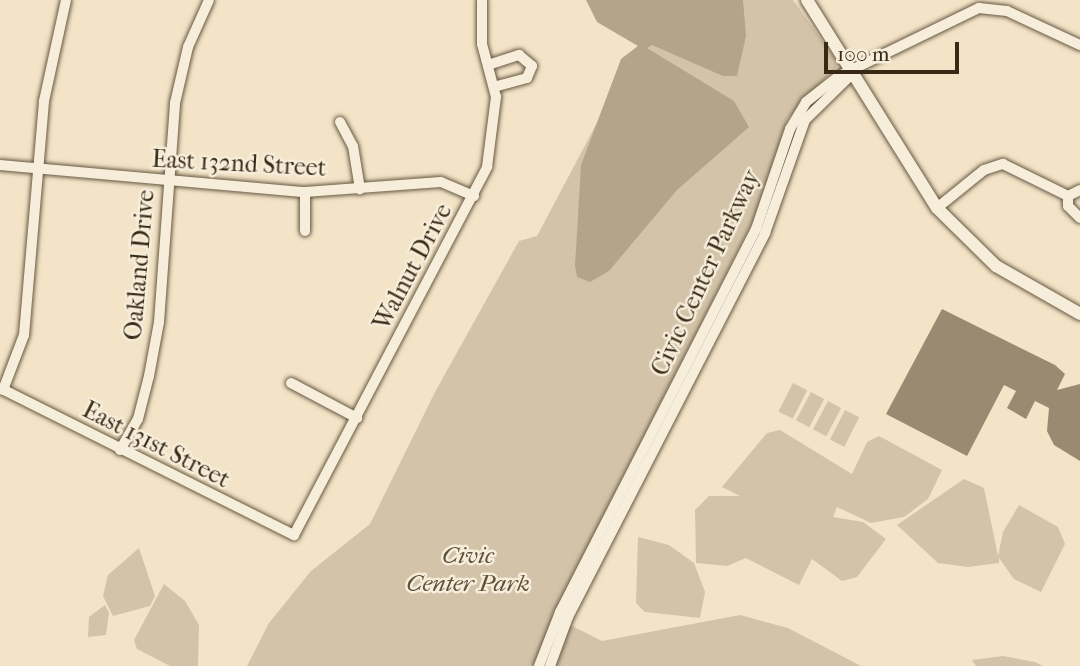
<!DOCTYPE html>
<html>
<head>
<meta charset="utf-8">
<style>
  body { margin:0 }
  #map { position:relative; width:1080px; height:666px; overflow:hidden; background:#f3e4c7; font-family:"IM FELL French Canon",serif }
  div>[style] { position:absolute }
  [style*='--x'] { left:calc(var(--x)*1px); top:calc(var(--y)*1px); width:calc(var(--w)*1px); rotate:calc(var(--a)*1deg) }
  .green>* { inset:0; background:#d3c4a9; transform-origin:0 0 }
  .water>* { inset:0; background:#b3a48a }
  .building>* { inset:0; background:#998a71 }
  .roads { filter:drop-shadow(0 0 2px #675841) drop-shadow(0 0 2px #675841) }
  .minor>* { height:10px; margin:-5px; padding:0 5px; transform-origin:5px; border-radius:5px; background:#f7eddb }
  .tertiary>* { height:12px; margin:-6px; padding:0 6px; transform-origin:6px; border-radius:6px; background:#f7eddb }
  span { translate:-50% -50%; white-space:nowrap; text-align:center; line-height:1.15; -webkit-text-stroke:5px #f7eddb; paint-order:stroke }
  .street-label { font-size:24px; color:#382914 }
  .park-label { font-size:24px; color:#5f5039; font-style:italic }
  .scale { position:absolute; left:824px; top:42px; width:135px; height:32px; box-sizing:border-box; border:4px solid #382914; border-top:0; padding-left:9px; font-size:21px; line-height:24px; white-space:nowrap; color:#382914; -webkit-text-stroke:5px #f7eddb; paint-order:stroke }
</style>
</head>
<body>
<div id="map">
  <div class="green">
    <div style="clip-path:polygon(662px 0,793px 0,839px 64px,788px 118px,753px 221px,552px 616px,602px 641px,740px 615px,788px 628px,861px 666px,247px 666px,269px 623px,311px 571px,370px 524px,435px 392px,519px 241px,537px 236px)"></div>
    <div style="left:793px;top:383px;width:16px;height:32px;rotate:27deg"></div>
    <div style="left:811px;top:392px;width:15px;height:32px;rotate:28deg"></div>
    <div style="left:828px;top:401px;width:15px;height:32px;rotate:28deg"></div>
    <div style="left:845px;top:410px;width:16px;height:33px;rotate:27deg"></div>
    <div style="clip-path:polygon(780px 430px,852px 474px,867px 442px,879px 436px,942px 470px,928px 499px,904px 517px,871px 523px,837px 507px,833px 517px,863px 522px,886px 539px,857px 577px,842px 581px,812px 559px,799px 585px,746px 558px,727px 566px,696px 563px,695px 510px,709px 496px,740px 496px,722px 487px,767px 433px)"></div>
    <div style="clip-path:polygon(964px 479px,984px 488px,998px 556px,1003px 532px,1019px 505px,1058px 527px,1065px 544px,1041px 592px,1014px 579px,999px 558px,999px 563px,968px 567px,938px 563px,897px 525px)"></div>
    <div style="clip-path:polygon(638px 537px,669px 545px,694px 563px,705px 592px,700px 618px,645px 612px,636px 603px)"></div>
    <div style="clip-path:polygon(139px 548px,155px 596px,150px 606px,113px 616px,103px 596px,108px 575px)"></div>
    <div style="clip-path:polygon(164px 584px,185px 601px,199px 625px,198px 666px,170px 666px,137px 649px,134px 640px)"></div>
    <div style="clip-path:polygon(105px 605px,109px 613px,106px 635px,88px 637px,89px 617px)"></div>
    <div style="clip-path:polygon(1003px 656px,1035px 662px,1043px 666px,976px 666px,972px 660px)"></div>
  </div>
  <div class="water">
    <div style="clip-path:polygon(586px 0,743px 0,746px 36px,737px 76px,723px 76px,652px 45px,647px 48px,734px 101px,749px 127px,677px 190px,609px 271px,590px 282px,577px 277px,575px 266px,581px 165px,621px 59px,638px 46px,597px 22px)"></div>
  </div>
  <div class="building">
    <div style="clip-path:polygon(942px 309px,1055px 365px,1065px 374px,1057px 390px,1080px 384px,1080px 461px,1054px 445px,1047px 431px,1049px 408px,1035px 401px,1026px 419px,1007px 408px,1016px 391px,1004px 385px,967px 456px,886px 414px)"></div>
  </div>
  <div class="roads">
    <div class="minor">
      <div style="--x:488;--y:65;--w:33;--a:-18"></div>
      <div style="--x:519;--y:55;--w:17;--a:40"></div>
      <div style="--x:532;--y:66;--w:13;--a:113"></div>
      <div style="--x:527;--y:78;--w:34;--a:165"></div>
      <div style="--x:340;--y:122;--w:27;--a:62"></div>
      <div style="--x:353;--y:146;--w:44;--a:80.8"></div>
      <div style="--x:0;--y:165;--w:306;--a:5.1"></div>
      <div style="--x:305;--y:192;--w:136;--a:-4.2"></div>
      <div style="--x:441;--y:182;--w:36;--a:23"></div>
      <div style="--x:1080;--y:190;--w:13;--a:153"></div>
      <div style="--x:1068;--y:196;--w:10;--a:90"></div>
      <div style="--x:1068;--y:206;--w:17;--a:45"></div>
      <div style="--x:305;--y:192;--w:39;--a:90"></div>
      <div style="--x:937;--y:208;--w:60;--a:-39"></div>
      <div style="--x:984;--y:170;--w:20;--a:-18"></div>
      <div style="--x:1003;--y:164;--w:72;--a:26.2"></div>
      <div style="--x:291;--y:383;--w:75;--a:27.9"></div>
      <div style="--x:0;--y:388;--w:329;--a:26.6"></div>
      <div style="--x:294;--y:535;--w:416;--a:-62.3"></div>
      <div style="--x:487;--y:167;--w:71;--a:-82.7"></div>
      <div style="--x:496;--y:97;--w:55;--a:-104.8"></div>
      <div style="--x:482;--y:44;--w:44;--a:-90"></div>
      <div style="--x:3;--y:390;--w:59;--a:-69.1"></div>
      <div style="--x:24;--y:335;--w:235;--a:-85.1"></div>
      <div style="--x:44;--y:101;--w:103;--a:-77.7"></div>
      <div style="--x:120;--y:450;--w:36;--a:-60"></div>
      <div style="--x:138;--y:419;--w:44;--a:-75.7"></div>
      <div style="--x:149;--y:376;--w:55;--a:-79.5"></div>
      <div style="--x:159;--y:322;--w:220;--a:-85.8"></div>
      <div style="--x:175;--y:103;--w:57;--a:-76.9"></div>
      <div style="--x:188;--y:47;--w:51;--a:-65.9"></div>
      <div style="--x:539;--y:666;--w:58;--a:-68.7"></div>
      <div style="--x:560;--y:612;--w:430;--a:-62.9"></div>
      <div style="--x:756;--y:229;--w:106;--a:-71.2"></div>
      <div style="--x:790;--y:129;--w:31;--a:-59"></div>
      <div style="--x:806;--y:102;--w:42;--a:-38.2"></div>
      <div style="--x:839;--y:76;--w:156;--a:-25.9"></div>
      <div style="--x:979;--y:8;--w:28;--a:6"></div>
      <div style="--x:1007;--y:11;--w:81;--a:25"></div>
      <div style="--x:550;--y:666;--w:52;--a:-69.8"></div>
      <div style="--x:568;--y:617;--w:432;--a:-62.8"></div>
      <div style="--x:765;--y:233;--w:120;--a:-70.5"></div>
      <div style="--x:805;--y:120;--w:69;--a:-44.4"></div>
    </div>
    <div class="tertiary">
      <div style="--x:807;--y:0;--w:245;--a:58"></div>
      <div style="--x:937;--y:208;--w:83;--a:44.5"></div>
      <div style="--x:996;--y:266;--w:97;--a:29.7"></div>
    </div>
  </div>
  <div class="street-label">
    <span style="left:239px;top:164px;rotate:3deg">East 132nd Street</span>
    <span style="left:140px;top:265px;rotate:-85deg">Oakland Drive</span>
    <span style="left:413px;top:267px;rotate:-62deg">Walnut Drive</span>
    <span style="left:706px;top:273px;rotate:-65deg">Civic Center Parkway</span>
    <span style="left:156px;top:445px;rotate:27deg">East 131st Street</span>
  </div>
  <div class="park-label">
    <span style="left:468px;top:570px">Civic<br>Center Park</span>
  </div>
  <div class="scale">100 m</div>
</div>
</body>
</html>
